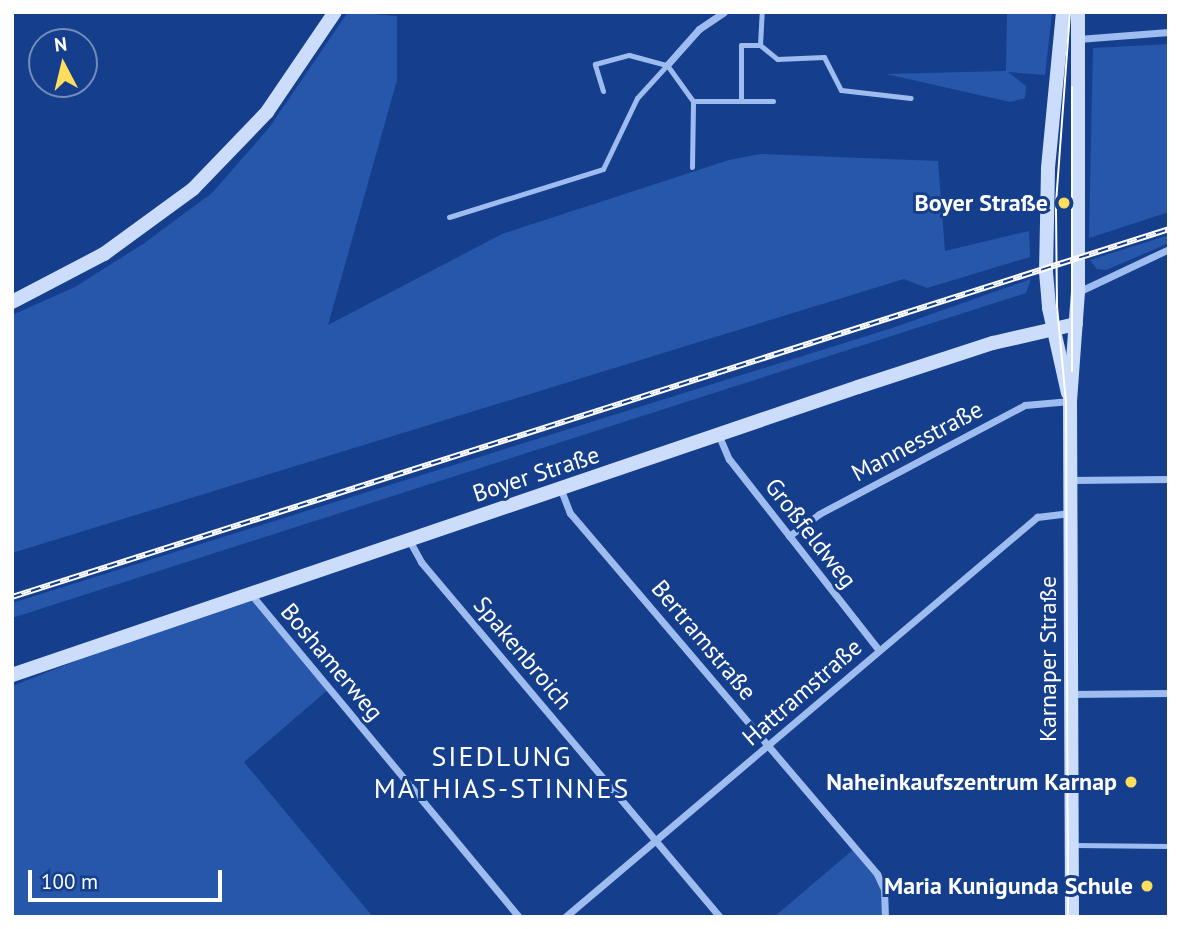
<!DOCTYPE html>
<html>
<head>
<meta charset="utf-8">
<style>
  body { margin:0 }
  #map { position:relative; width:1181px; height:929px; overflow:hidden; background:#153f8c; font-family:"PT Sans",sans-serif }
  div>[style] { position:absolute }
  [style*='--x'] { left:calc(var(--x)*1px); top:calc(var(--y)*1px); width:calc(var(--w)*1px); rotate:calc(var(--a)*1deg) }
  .green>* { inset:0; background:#2757ab }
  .lane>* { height:5px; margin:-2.5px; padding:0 2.5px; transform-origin:2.5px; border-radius:2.5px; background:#9ebcf0 }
  .street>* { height:7px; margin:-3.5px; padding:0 3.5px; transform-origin:3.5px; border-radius:3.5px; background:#9ebcf0 }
  .secondary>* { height:14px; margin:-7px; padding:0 7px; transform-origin:7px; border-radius:7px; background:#ccdcfb }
  .tram>* { height:2px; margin:-1px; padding:0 1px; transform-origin:1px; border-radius:1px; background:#fff }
  .rail>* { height:6px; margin-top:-3px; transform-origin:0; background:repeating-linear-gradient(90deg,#153f8c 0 10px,#fff 0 20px); box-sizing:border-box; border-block:2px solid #fff }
  .dots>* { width:19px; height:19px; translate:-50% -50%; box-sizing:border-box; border:4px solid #153f8c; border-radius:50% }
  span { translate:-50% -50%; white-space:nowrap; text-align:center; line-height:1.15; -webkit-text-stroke:6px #153f8c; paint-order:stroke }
  .poi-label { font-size:24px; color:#fff; font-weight:700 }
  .right { translate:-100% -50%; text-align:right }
  .street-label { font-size:24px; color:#fff }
  .quarter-label { font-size:28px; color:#fff; letter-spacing:2px }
  .frame { position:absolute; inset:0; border:14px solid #fff; pointer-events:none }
  .north { position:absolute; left:28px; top:28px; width:70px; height:70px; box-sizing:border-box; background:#153f8c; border:2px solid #738cba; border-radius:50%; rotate:353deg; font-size:19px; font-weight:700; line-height:28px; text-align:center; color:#fff }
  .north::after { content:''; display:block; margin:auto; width:24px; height:32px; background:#ffde5d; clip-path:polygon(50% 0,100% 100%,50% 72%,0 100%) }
  .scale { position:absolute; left:28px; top:870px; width:194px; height:32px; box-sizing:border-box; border:4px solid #fff; border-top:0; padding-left:9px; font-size:21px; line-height:24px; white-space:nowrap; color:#fff; -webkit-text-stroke:5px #153f8c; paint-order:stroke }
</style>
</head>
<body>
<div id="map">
  <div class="green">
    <div style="clip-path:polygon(348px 12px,397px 16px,397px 80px,328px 325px,502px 234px,729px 160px,760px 154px,938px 161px,945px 251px,1029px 231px,1030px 257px,927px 288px,904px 279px,12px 553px,12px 315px,75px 287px,143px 244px,212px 193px,269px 128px)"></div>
    <div style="clip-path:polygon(1007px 12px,1052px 12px,1045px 75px,1008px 72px,1026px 86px,1025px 98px,1010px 102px,886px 74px,1006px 71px)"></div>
    <div style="clip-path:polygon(1169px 44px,1169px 212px,1089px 238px,1093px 48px)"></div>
    <div style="clip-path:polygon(1169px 235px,1169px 243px,1106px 270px,1097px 269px,1090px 260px)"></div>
    <div style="clip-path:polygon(1031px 279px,1026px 293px,12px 618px,12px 603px,892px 328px)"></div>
    <div style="clip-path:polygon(250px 593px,330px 688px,244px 762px,373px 917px,12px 917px,12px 686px)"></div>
    <div style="clip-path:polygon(855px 848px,884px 889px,885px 917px,774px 917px)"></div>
  </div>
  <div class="lane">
    <div style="--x:760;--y:45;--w:22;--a:39"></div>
    <div style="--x:777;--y:59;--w:47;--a:-2.4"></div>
    <div style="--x:824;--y:57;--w:37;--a:63"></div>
    <div style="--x:841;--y:90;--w:70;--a:6.5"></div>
    <div style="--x:603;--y:91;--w:28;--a:-107"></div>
    <div style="--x:595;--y:64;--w:35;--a:-15"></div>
    <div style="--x:629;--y:55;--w:39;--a:15"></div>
    <div style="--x:667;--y:65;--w:44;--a:54.2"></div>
    <div style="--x:693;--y:101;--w:80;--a:0"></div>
    <div style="--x:741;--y:101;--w:56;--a:-90"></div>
    <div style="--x:741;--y:45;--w:19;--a:0"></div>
    <div style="--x:760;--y:45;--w:33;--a:-87"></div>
    <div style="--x:692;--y:167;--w:66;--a:-89.1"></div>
    <div style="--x:449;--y:217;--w:161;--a:-17.3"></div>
    <div style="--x:603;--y:169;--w:79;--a:-64.4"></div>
    <div style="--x:637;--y:98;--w:45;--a:-47.7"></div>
    <div style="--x:1075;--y:845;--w:94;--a:0.6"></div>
  </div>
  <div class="street">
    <div style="--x:1078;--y:39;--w:91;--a:-4.4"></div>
    <div style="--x:667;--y:65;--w:48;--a:-48.4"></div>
    <div style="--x:699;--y:29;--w:30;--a:-34"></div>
    <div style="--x:1078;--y:292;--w:101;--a:-25.3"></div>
    <div style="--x:719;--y:436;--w:25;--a:67"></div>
    <div style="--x:729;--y:459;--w:243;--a:51.9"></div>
    <div style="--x:1070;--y:480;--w:99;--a:-0.6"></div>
    <div style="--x:561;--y:490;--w:25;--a:69"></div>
    <div style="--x:570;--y:513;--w:474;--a:49.6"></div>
    <div style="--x:877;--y:874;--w:17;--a:65"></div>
    <div style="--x:884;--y:889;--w:28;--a:88"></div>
    <div style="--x:789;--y:536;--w:37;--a:-36"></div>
    <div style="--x:819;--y:514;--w:233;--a:-27.9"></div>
    <div style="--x:1025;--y:405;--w:45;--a:-5.1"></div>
    <div style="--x:409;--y:540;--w:25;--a:61"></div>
    <div style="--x:421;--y:562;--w:464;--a:49.9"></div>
    <div style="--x:250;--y:593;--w:421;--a:50.3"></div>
    <div style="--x:1071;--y:694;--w:98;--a:-0.6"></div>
    <div style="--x:565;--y:917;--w:619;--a:-40.28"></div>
    <div style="--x:1037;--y:517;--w:33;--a:-7"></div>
  </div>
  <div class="secondary">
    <div style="--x:1063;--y:12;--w:158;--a:95.5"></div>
    <div style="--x:1048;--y:169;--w:103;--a:91.1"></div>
    <div style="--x:1046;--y:272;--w:36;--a:85"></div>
    <div style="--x:1049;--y:308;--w:87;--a:77.4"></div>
    <div style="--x:12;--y:302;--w:104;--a:-27.6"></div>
    <div style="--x:104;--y:254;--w:110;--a:-36.1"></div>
    <div style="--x:193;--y:189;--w:107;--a:-46.1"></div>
    <div style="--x:267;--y:112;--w:121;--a:-55.8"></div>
    <div style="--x:12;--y:675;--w:894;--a:-18.8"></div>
    <div style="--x:858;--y:387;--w:142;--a:-18.1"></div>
    <div style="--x:993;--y:343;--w:85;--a:-12.9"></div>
    <div style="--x:1072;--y:917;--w:516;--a:-90.22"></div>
    <div style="--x:1070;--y:401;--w:109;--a:-85.8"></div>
    <div style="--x:1078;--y:292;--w:280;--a:-90"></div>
  </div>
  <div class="tram">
    <div style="--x:1072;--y:87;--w:284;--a:90"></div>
    <div style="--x:1068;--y:917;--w:515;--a:-90.22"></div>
    <div style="--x:1066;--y:402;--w:95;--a:-95.4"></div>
    <div style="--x:1057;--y:307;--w:104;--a:-90.6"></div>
    <div style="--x:1056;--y:203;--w:192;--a:-85.8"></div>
  </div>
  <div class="rail">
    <div style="--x:12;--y:597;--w:1214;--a:-17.64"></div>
  </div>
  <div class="dots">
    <div style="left:1064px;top:203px;background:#ffde5d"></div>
    <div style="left:1131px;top:782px;background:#ffde5d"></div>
    <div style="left:1147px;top:886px;background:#ffde5d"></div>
  </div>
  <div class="poi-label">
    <span class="right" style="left:1048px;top:203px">Boyer Straße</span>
    <span class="right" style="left:1117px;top:782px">Naheinkaufszentrum Karnap</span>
    <span class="right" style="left:1133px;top:886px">Maria Kunigunda Schule</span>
  </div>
  <div class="street-label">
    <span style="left:917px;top:441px;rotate:-28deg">Mannesstraße</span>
    <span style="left:536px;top:474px;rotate:-18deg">Boyer Straße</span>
    <span style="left:811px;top:533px;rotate:52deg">Großfeldweg</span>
    <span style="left:704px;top:640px;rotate:50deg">Bertramstraße</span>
    <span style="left:523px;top:653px;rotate:50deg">Spakenbroich</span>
    <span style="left:1048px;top:659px;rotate:-90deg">Karnaper Straße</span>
    <span style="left:332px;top:662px;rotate:50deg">Boshamerweg</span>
    <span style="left:802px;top:692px;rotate:-41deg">Hattramstraße</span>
  </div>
  <div class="quarter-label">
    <span style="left:502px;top:772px">SIEDLUNG<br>MATHIAS-STINNES</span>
  </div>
  <div class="frame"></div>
  <div class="north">N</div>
  <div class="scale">100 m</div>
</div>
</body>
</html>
